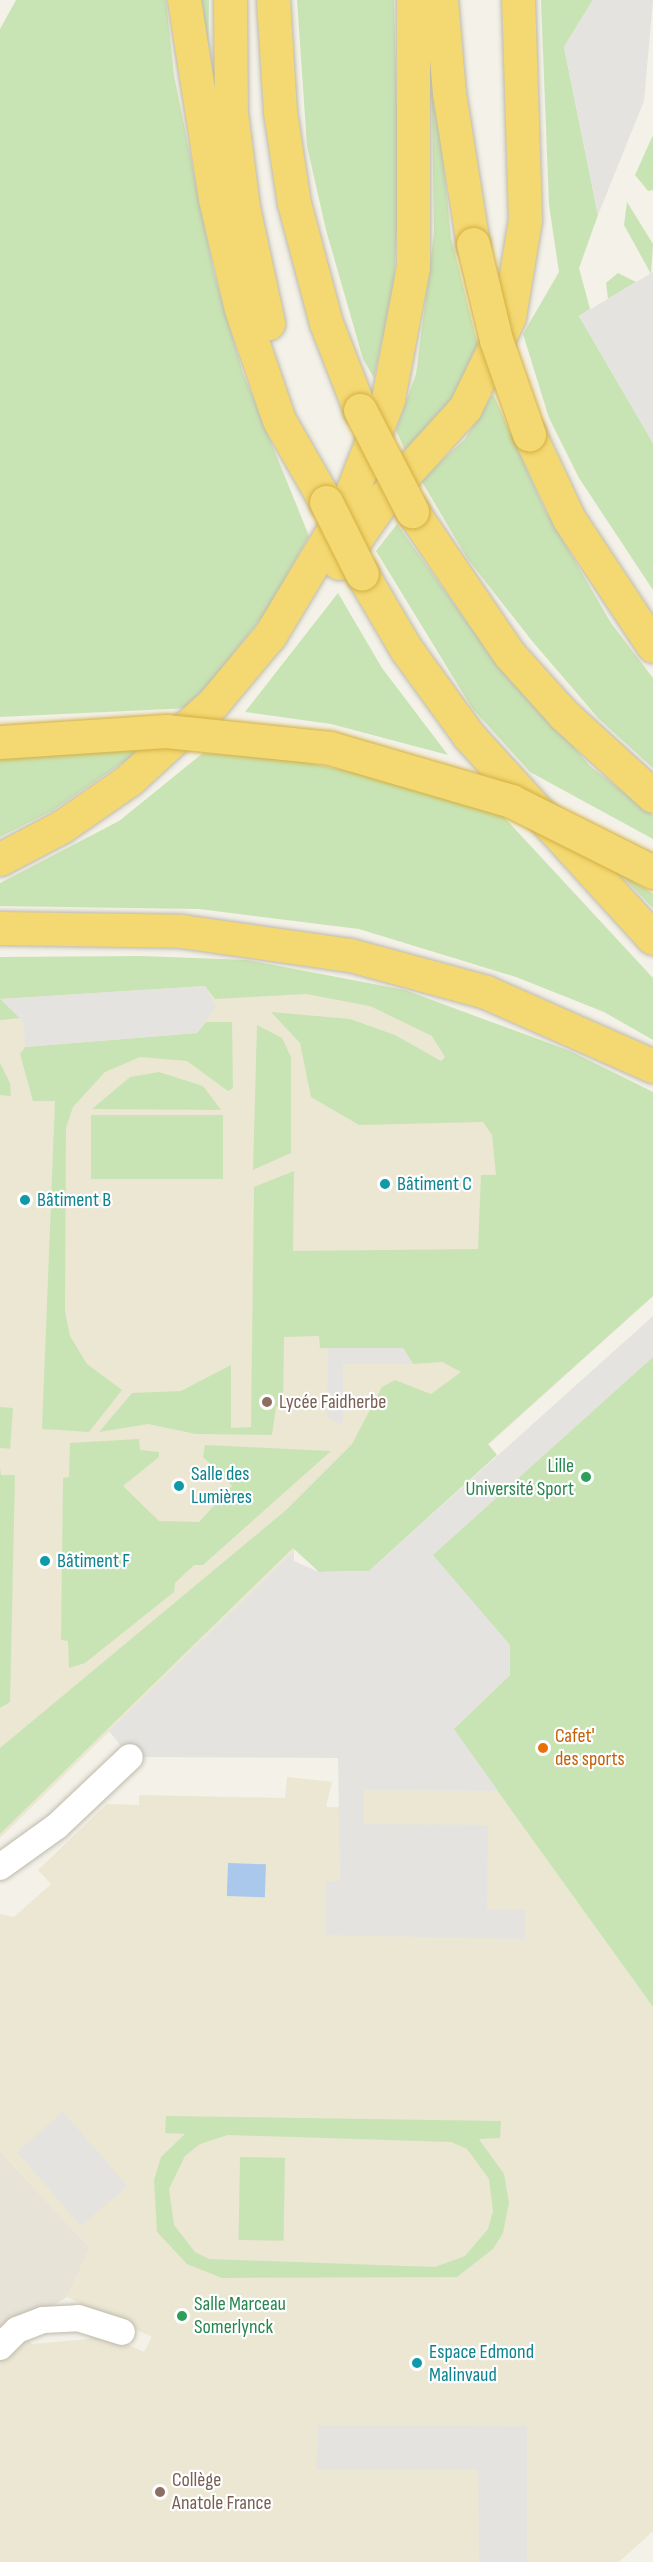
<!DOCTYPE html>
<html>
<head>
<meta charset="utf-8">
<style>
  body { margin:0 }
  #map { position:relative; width:653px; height:2562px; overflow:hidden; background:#f3f1e8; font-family:"Sofia Sans Condensed",sans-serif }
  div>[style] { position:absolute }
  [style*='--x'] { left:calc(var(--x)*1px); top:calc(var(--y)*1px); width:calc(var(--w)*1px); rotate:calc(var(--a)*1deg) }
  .residential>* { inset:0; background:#e7e3d7 }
  .education>* { inset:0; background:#ebe7d3 }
  .green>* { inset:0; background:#c9e4b4; transform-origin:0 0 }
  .parking>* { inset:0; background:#e5e3e0; transform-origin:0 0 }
  .water>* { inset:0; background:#a9c8ec; transform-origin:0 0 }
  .roads { filter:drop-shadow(0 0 2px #bebaab) drop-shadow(0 0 2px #bebaab) }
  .street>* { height:26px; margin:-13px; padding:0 13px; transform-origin:13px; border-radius:13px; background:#fff }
  .highway>* { height:33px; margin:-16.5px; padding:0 16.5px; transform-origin:16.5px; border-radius:16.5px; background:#f4d872 }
  .bridges { filter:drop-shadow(0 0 2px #d3af42) drop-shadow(0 0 2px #d3af42) }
  .highway-bridge>* { height:33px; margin:-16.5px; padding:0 16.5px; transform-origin:16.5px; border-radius:16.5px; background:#f4d872 }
  .dots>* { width:16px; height:16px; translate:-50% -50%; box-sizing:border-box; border:3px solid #fff; border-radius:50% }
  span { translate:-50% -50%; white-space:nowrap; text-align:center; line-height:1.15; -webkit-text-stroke:4.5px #fff; paint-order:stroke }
  .culture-label { font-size:20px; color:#0d838f }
  .left { translate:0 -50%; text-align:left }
  .education-label { font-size:20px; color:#785e54 }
  .leisure-label { font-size:20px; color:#27864d }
  .right { translate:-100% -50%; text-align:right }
  .food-label { font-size:20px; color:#c56008 }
</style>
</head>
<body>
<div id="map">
  <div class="residential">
    <div style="clip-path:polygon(0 2151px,90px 2248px,67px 2297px,23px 2324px,0 2348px)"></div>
  </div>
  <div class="education">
    <div style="clip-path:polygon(175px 960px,570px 1051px,653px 1092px,653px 1296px,488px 1445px,333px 1513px,0 1838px,0 963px)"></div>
    <div style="clip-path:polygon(287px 1777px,332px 1782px,326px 1807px,364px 1808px,364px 1790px,498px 1791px,653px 2007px,653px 2531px,619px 2562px,0 2562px,0 2359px,23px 2335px,32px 2344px,89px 2339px,94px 2329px,144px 2352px,152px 2337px,67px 2297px,90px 2248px,0 2151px,0 1914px,14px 1917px,51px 1884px,38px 1870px,107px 1804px,139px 1805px,139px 1795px,285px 1798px)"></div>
  </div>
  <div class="green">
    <div style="clip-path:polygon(16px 0,166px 0,174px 75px,214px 273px,243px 373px,309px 536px,266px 612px,190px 708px,0 717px,0 29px)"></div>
    <div style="clip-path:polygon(193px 0,209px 0,208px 71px)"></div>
    <div style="clip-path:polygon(297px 0,394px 0,399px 186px,394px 286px,374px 378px,363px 359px,326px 230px,307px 146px)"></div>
    <div style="clip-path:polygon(541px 0,593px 0,564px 47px,598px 215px,579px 268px,590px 309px,579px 316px,653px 443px,653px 590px,579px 478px,549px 418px,523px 334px,559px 272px,549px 205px)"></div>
    <div style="clip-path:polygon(431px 41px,451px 237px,479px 350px,451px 403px,408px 457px,396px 430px,416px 374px,434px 233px)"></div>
    <div style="clip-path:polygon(653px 135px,653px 190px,648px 191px,635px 175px)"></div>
    <div style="clip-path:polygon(627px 202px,653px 244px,651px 274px,624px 225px)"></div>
    <div style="clip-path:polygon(618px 273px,636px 282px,608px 299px,606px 283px)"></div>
    <div style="clip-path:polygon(493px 394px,544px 508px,611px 623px,653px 678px,653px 768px,599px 719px,532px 641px,467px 558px,421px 480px,465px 439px)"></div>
    <div style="clip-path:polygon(397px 524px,474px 632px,590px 766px,653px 815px,653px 839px,530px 772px,472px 708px,376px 551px)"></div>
    <div style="clip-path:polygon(338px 593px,382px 668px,448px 755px,331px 724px,245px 712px)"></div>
    <div style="clip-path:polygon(144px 748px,52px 811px,0 837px,0 759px)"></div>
    <div style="clip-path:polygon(203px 753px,293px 760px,402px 782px,501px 814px,653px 978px,653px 1040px,604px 1012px,516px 977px,359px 929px,199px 909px,0 906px,0 883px,119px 821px)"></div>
    <div style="clip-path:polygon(617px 871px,653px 894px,653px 908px)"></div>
    <div style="clip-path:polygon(142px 956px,247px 960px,405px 990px,570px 1051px,653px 1092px,653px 1296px,488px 1444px,497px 1455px,369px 1571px,319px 1572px,293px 1548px,0 1834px,0 1748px,285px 1511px,352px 1444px,382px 1387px,395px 1380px,431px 1394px,461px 1372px,442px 1362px,413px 1364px,403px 1348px,320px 1348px,319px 1336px,284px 1337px,283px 1406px,276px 1407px,272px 1435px,196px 1434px,148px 1424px,99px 1432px,132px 1393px,181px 1391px,231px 1365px,231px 1428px,251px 1427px,254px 1187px,294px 1171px,293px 1251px,478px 1249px,481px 1175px,496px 1175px,492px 1135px,483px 1122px,359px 1125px,311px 1097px,300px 1043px,271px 1012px,350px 1019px,395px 1035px,441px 1061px,445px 1057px,432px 1036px,370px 1006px,306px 994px,215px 999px,205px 986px,1px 999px,20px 1018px,0 1020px,0 957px)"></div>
    <div style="clip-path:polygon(206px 1022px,232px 1022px,233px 1088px,228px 1091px,187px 1061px,140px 1057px,105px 1072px,73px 1107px,66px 1128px,65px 1311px,70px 1336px,87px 1364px,122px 1390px,89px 1432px,42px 1429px,55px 1101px,33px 1101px,20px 1054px,25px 1047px,197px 1033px)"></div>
    <div style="clip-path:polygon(257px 1025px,282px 1038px,291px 1057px,291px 1153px,253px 1170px)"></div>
    <div style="clip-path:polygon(0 1063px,10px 1083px,11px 1096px,0 1095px)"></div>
    <div style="clip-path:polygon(159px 1072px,203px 1086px,221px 1110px,92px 1109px,130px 1077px)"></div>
    <div style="left:91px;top:1115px;width:132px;height:64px"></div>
    <div style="clip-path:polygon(653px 1356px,653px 2007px,453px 1729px,510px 1675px,430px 1552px)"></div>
    <div style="left:0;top:1407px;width:13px;height:41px;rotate:4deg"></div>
    <div style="clip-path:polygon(139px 1439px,140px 1450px,159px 1452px,159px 1457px,123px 1486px,159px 1521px,199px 1522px,232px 1486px,203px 1457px,205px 1445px,331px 1451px,203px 1565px,194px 1565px,175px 1583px,174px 1592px,85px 1663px,69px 1668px,68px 1641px,61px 1640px,63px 1478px,69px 1477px,70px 1443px)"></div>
    <div style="clip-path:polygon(0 1467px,1px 1475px,15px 1475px,10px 1702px,0 1708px)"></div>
    <div style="clip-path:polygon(evenodd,166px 2116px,501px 2121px,500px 2138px,479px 2139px,504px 2174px,509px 2203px,503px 2233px,493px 2249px,457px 2277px,222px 2278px,187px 2264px,157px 2232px,154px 2180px,161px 2157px,185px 2134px,165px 2133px,166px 2116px,228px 2135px,451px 2142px,467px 2149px,489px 2179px,493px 2211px,488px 2229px,465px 2256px,435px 2267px,209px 2259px,195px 2252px,174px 2225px,169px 2189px,185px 2156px,200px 2144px,228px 2135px)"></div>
    <div style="left:240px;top:2157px;width:45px;height:83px;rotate:1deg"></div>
  </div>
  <div class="parking">
    <div style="clip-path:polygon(593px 0,653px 0,644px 101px,598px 215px,564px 47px)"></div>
    <div style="clip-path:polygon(653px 272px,653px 443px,579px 316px)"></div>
    <div style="clip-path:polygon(205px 986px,216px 1007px,197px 1033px,25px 1047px,24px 1022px,0 999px)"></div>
    <div style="clip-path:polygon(653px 1316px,653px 1357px,433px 1555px,510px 1645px,510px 1675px,454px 1729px,498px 1791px,364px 1790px,364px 1824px,488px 1825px,487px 1909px,525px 1910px,525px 1939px,326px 1935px,326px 1881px,340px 1881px,338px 1758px,130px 1757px,109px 1731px,294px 1551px,294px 1561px,319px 1572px,369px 1571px)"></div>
    <div style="clip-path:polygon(328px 1348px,403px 1348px,413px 1364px,343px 1364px,343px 1425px,327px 1418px)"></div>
    <div style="left:63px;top:2112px;width:98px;height:61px;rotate:49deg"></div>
    <div style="clip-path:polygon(318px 2425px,527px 2426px,527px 2562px,479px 2562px,478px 2470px,316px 2470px)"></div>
  </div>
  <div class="water">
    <div style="left:228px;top:1863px;width:38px;height:33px;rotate:2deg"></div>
  </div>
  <div class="roads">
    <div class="street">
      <div style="--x:0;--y:1867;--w:70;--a:-35.7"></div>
      <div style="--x:57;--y:1826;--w:100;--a:-43.4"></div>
      <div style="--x:0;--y:2347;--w:24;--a:-45"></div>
      <div style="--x:17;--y:2330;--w:28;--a:-21"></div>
      <div style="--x:43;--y:2320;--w:35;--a:-3"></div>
      <div style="--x:78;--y:2318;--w:46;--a:17.7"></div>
    </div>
    <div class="highway">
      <div style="--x:184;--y:0;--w:201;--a:81.1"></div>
      <div style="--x:215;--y:199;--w:113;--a:76.7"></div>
      <div style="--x:241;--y:309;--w:117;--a:71.1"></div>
      <div style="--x:279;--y:420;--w:95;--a:60.2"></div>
      <div style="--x:230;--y:0;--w:113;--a:89.5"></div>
      <div style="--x:231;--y:113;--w:95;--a:82.7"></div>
      <div style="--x:243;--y:207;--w:119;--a:77.8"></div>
      <div style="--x:273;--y:0;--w:112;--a:86.4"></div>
      <div style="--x:280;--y:112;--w:92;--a:81.3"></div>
      <div style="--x:294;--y:203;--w:124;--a:75.1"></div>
      <div style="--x:326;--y:323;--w:93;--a:68.7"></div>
      <div style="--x:441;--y:0;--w:93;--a:85.1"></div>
      <div style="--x:449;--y:93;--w:153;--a:81"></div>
      <div style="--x:529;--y:434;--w:94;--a:64.8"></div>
      <div style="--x:569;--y:519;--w:152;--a:56.5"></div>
      <div style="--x:412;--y:511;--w:174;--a:55.8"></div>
      <div style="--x:510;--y:655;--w:81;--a:48"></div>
      <div style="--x:564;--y:715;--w:120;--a:42.3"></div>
      <div style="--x:339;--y:563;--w:83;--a:-55.3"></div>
      <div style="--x:386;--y:495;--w:118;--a:-47.8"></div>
      <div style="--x:465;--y:408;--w:101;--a:-64.2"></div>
      <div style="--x:509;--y:317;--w:99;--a:-80.7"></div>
      <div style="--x:525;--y:219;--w:219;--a:-91.8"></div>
      <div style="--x:362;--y:574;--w:87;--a:59.6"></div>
      <div style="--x:406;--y:649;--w:107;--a:54.1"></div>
      <div style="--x:469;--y:736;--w:273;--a:47.7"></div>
      <div style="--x:0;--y:859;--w:69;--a:-27.7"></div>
      <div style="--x:61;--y:827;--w:83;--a:-34.7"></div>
      <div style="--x:129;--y:780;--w:115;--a:-42.5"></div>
      <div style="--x:214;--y:702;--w:87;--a:-50.1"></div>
      <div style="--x:270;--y:635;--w:146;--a:-59"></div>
      <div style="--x:345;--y:510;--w:119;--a:-68.8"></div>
      <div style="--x:388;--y:399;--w:134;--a:-79.3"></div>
      <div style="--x:413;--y:267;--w:267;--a:-90"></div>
      <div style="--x:0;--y:928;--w:181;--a:0.9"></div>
      <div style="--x:181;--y:931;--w:171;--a:8.1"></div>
      <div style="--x:350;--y:955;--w:141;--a:15.2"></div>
      <div style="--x:486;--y:992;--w:183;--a:23.9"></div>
    </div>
  </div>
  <div class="bridges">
    <div class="highway-bridge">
      <div style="--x:473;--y:244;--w:99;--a:76.5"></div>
      <div style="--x:496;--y:340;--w:100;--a:70.7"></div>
      <div style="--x:360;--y:410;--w:114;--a:62.8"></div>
      <div style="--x:326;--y:502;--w:80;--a:63.4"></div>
      <div style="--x:0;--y:742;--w:166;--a:-3.8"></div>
      <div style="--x:166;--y:731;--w:165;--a:5.9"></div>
      <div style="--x:330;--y:748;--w:189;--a:16.3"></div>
      <div style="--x:511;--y:801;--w:159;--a:26.6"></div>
    </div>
  </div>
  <div class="dots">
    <div style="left:385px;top:1184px;background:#0f9aa8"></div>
    <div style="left:25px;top:1200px;background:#0f9aa8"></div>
    <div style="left:267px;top:1402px;background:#8d6e63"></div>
    <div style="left:586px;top:1477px;background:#2e9e5b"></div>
    <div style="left:179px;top:1486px;background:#0f9aa8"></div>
    <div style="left:45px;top:1561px;background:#0f9aa8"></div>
    <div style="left:543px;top:1748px;background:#e8710a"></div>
    <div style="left:182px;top:2316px;background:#2e9e5b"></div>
    <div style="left:417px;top:2363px;background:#0f9aa8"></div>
    <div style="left:160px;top:2492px;background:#8d6e63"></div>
  </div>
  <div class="culture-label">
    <span class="left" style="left:397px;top:1184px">Bâtiment C</span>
    <span class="left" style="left:37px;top:1200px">Bâtiment B</span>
    <span class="left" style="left:191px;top:1486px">Salle des<br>Lumières</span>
    <span class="left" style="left:57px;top:1561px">Bâtiment F</span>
    <span class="left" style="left:429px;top:2364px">Espace Edmond<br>Malinvaud</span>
  </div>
  <div class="education-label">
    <span class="left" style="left:279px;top:1402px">Lycée Faidherbe</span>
    <span class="left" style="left:172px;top:2492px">Collège<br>Anatole France</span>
  </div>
  <div class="leisure-label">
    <span class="right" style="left:574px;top:1478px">Lille<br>Université Sport</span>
    <span class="left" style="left:194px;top:2316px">Salle Marceau<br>Somerlynck</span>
  </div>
  <div class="food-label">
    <span class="left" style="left:555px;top:1748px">Cafet'<br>des sports</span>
  </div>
</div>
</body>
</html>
